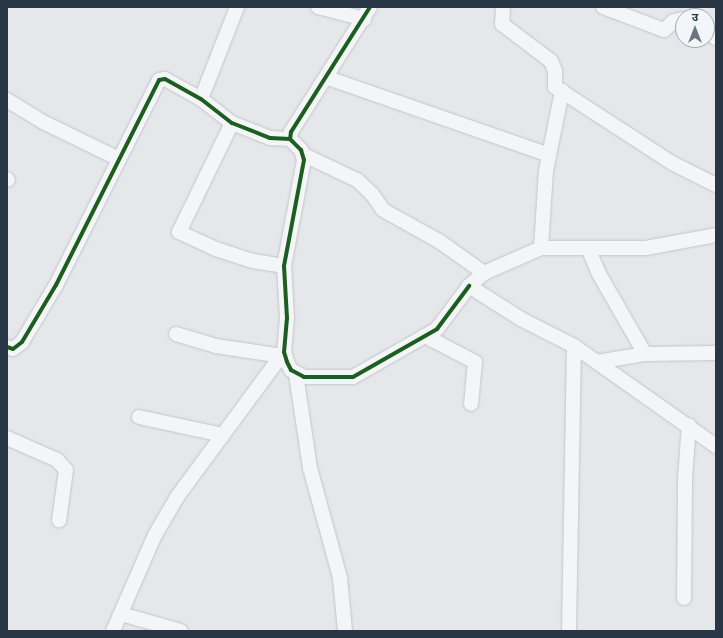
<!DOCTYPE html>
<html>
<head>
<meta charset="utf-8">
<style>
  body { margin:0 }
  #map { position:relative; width:723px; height:638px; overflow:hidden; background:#e5e7ea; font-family:"Open Sans","Noto Sans Devanagari",sans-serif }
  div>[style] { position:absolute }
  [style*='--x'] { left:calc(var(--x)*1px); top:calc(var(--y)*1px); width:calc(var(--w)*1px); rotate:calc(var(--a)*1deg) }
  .roads { filter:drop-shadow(0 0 1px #c3c5c8) drop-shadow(0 0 1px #c3c5c8) }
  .minor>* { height:14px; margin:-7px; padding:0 7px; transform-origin:7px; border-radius:7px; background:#f4f5f7 }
  .cycleway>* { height:4px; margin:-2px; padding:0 2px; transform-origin:2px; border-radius:2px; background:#1b5e20 }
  span { translate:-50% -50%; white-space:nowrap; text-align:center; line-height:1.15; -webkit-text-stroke:3px #f3f6f9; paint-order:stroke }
  .frame { position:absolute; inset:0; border:8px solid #293646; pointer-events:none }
  .north { position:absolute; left:675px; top:8px; width:40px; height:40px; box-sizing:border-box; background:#f3f6f9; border:1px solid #a2a9b1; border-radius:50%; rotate:0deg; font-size:11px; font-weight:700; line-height:16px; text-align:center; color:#293646 }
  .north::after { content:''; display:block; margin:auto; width:14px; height:18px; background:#6b747f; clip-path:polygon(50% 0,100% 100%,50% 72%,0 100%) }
</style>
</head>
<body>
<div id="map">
  <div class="roads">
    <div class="minor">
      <div style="--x:318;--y:7;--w:48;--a:14.6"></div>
      <div style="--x:370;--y:7;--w:148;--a:122.3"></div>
      <div style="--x:291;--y:132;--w:7;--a:98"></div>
      <div style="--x:290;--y:139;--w:16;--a:45"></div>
      <div style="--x:301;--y:150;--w:10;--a:73"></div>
      <div style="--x:304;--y:160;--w:108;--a:100.7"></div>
      <div style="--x:284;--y:266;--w:52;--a:86.7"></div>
      <div style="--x:287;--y:318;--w:34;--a:95"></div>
      <div style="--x:284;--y:352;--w:10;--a:73"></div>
      <div style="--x:287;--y:362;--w:9;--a:63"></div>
      <div style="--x:291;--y:370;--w:15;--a:28"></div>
      <div style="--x:304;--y:377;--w:49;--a:0"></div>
      <div style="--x:353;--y:377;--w:97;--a:-29.7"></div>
      <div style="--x:437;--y:329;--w:54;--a:-53.3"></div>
      <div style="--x:503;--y:7;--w:17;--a:93"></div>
      <div style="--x:502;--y:24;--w:61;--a:37.1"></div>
      <div style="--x:551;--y:61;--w:11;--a:68"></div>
      <div style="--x:555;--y:71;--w:16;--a:90"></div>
      <div style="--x:555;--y:87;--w:140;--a:33"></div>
      <div style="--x:672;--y:163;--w:49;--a:26.6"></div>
      <div style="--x:603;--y:7;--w:65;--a:20.7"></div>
      <div style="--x:664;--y:30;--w:13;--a:-42"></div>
      <div style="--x:674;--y:21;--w:9;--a:-13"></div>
      <div style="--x:707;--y:32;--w:11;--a:34"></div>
      <div style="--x:328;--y:78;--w:234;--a:19.2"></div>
      <div style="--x:201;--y:99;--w:99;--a:-68.6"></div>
      <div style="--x:7;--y:100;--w:42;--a:31.4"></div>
      <div style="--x:43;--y:122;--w:85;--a:26"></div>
      <div style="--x:232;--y:123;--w:121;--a:115.9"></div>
      <div style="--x:179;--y:232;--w:41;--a:24.7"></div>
      <div style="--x:216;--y:249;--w:39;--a:18"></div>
      <div style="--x:253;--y:261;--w:31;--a:9"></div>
      <div style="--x:304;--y:155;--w:59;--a:25.3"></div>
      <div style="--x:357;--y:180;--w:21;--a:43"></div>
      <div style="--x:372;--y:194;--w:19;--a:55"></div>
      <div style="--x:383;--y:210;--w:64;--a:29"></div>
      <div style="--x:439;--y:241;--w:55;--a:35.4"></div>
      <div style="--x:7;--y:179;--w:1;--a:45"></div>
      <div style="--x:541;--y:248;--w:77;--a:-86.3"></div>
      <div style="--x:546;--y:171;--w:82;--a:-78.7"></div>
      <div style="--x:588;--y:248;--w:28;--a:67"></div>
      <div style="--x:599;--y:274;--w:92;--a:60.1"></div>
      <div style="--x:176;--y:334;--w:42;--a:16.7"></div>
      <div style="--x:216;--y:346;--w:67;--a:8.6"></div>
      <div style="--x:425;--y:336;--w:56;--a:27.5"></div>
      <div style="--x:475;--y:362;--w:42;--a:95.4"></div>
      <div style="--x:574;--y:346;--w:59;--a:-153"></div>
      <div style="--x:521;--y:319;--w:62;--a:-147.6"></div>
      <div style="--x:469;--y:286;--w:20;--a:-41"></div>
      <div style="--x:484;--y:273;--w:62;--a:-23.7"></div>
      <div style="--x:541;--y:248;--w:105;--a:0"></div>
      <div style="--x:646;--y:248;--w:71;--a:-10.5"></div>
      <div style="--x:7;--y:347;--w:6;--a:18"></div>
      <div style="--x:13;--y:349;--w:11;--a:-38"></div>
      <div style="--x:22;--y:342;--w:66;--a:-59.2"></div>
      <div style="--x:56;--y:285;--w:229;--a:-63.3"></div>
      <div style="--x:159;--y:80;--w:6;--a:-9"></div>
      <div style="--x:165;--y:79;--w:41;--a:29.1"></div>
      <div style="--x:201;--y:99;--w:39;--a:38"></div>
      <div style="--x:232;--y:123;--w:41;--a:21.5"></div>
      <div style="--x:270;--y:138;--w:20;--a:3"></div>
      <div style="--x:597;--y:362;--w:49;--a:-9.5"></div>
      <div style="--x:645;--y:354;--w:71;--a:-0.8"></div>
      <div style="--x:296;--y:374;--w:95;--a:81.5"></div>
      <div style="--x:310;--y:468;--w:114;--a:74.7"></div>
      <div style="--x:340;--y:578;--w:53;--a:84.6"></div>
      <div style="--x:139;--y:417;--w:85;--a:12.2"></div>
      <div style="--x:7;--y:438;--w:55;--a:23.7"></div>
      <div style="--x:57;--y:460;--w:13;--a:48"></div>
      <div style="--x:66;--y:470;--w:51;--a:97.8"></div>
      <div style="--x:684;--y:598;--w:120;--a:-89.5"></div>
      <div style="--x:685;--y:478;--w:53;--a:-85.7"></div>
      <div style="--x:121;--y:614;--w:62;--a:15.8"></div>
      <div style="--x:113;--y:631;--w:105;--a:-66.4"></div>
      <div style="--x:155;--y:535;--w:44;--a:-59.9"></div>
      <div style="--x:177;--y:497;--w:180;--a:-53.6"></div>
      <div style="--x:569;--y:631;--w:285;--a:-89"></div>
      <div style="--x:574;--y:346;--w:174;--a:35.2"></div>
    </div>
  </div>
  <div class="cycleway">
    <div style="--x:370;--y:7;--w:148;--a:122.3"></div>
    <div style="--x:291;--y:132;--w:7;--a:98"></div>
    <div style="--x:290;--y:139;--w:16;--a:45"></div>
    <div style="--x:301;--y:150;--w:10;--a:73"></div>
    <div style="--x:304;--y:160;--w:108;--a:100.7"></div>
    <div style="--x:284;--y:266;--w:52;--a:86.7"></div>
    <div style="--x:287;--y:318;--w:34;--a:95"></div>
    <div style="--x:284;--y:352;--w:10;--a:73"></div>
    <div style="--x:287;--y:362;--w:9;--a:63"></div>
    <div style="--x:291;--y:370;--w:15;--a:28"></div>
    <div style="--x:304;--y:377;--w:49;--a:0"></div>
    <div style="--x:353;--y:377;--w:97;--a:-29.7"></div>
    <div style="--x:437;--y:329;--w:54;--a:-53.3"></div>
    <div style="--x:7;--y:347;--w:6;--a:18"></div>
    <div style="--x:13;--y:349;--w:11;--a:-38"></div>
    <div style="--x:22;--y:342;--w:66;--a:-59.2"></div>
    <div style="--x:56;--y:285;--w:229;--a:-63.3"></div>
    <div style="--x:159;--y:80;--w:6;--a:-9"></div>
    <div style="--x:165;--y:79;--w:41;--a:29.1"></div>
    <div style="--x:201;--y:99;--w:39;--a:38"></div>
    <div style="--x:232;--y:123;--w:41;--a:21.5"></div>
    <div style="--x:270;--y:138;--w:20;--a:3"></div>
  </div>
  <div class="frame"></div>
  <div class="north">उ</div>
</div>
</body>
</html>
